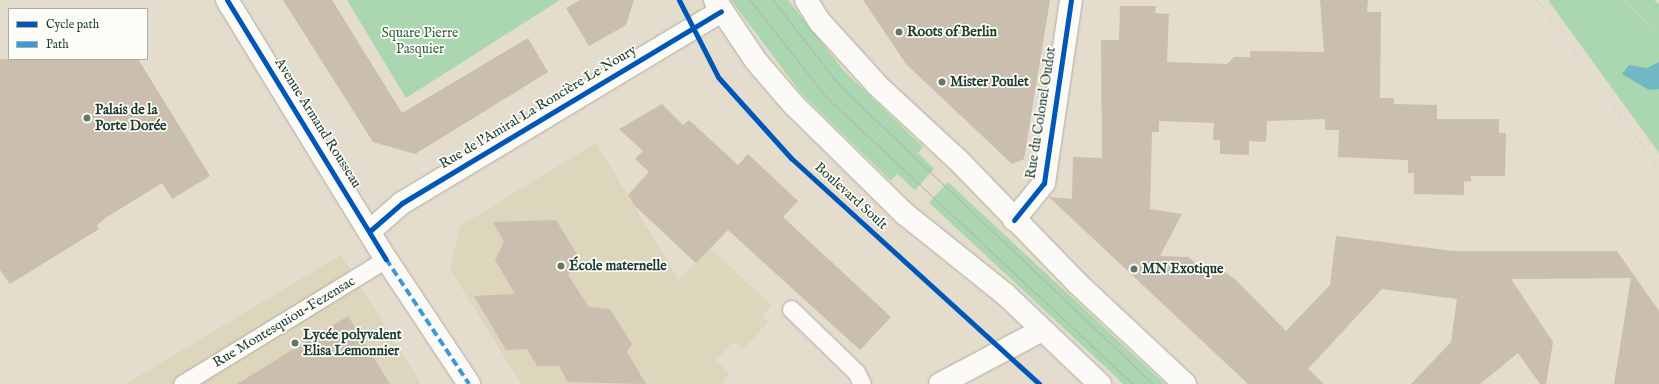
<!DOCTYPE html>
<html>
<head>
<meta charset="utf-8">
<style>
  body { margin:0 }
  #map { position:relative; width:1659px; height:384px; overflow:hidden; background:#e4dccc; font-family:"IM FELL English",serif }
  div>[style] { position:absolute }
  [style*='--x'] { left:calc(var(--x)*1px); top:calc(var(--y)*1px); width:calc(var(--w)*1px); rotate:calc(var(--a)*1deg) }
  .built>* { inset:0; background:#ddd5bc }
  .green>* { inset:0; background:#aad7b0; transform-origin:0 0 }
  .water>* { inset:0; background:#72b8c4 }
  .building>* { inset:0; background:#cabeae }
  .path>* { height:2.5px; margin-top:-1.25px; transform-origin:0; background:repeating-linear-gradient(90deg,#d1d1cd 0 1px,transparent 0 4px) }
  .roads { filter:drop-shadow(0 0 1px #b0aea3) drop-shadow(0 0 1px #b0aea3) }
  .service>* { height:17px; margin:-8.5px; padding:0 8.5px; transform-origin:8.5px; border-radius:8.5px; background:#fbfaf7 }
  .pedestrian>* { height:22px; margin:-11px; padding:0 11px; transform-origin:11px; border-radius:11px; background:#fbfaf7 }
  .minor>* { height:22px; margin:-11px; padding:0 11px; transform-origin:11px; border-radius:11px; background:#fbfaf7 }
  .primary>* { height:22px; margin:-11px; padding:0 11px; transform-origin:11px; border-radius:11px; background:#fbfaf7 }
  .tram>* { height:1px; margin:-0.5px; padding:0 0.5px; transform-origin:0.5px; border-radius:0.5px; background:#b2b4b1 }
  .quiet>* { height:4px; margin-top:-2px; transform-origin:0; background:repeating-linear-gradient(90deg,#3a99d8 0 8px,transparent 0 12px) }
  .cycleway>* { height:5px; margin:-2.5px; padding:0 2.5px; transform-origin:2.5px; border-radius:2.5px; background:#0057b8 }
  .dots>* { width:11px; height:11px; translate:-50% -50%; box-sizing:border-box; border:2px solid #fdfcf7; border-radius:50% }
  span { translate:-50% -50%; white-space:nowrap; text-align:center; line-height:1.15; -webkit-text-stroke:3.5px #fdfcf7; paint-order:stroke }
  .poi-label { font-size:14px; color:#1f3d34; font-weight:700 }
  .left { translate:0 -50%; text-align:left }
  .park-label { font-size:14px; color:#36624d }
  .street-label { font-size:14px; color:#1f3d34 }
  .legend { position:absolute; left:8px; top:8px; width:140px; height:52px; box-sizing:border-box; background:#fdfcf7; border:1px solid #a4b0a9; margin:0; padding:5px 7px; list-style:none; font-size:12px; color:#1f3d34 }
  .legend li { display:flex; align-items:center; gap:8px; height:20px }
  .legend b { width:20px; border:1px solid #a4b0a9 }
</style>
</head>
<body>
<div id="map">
  <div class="built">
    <div style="clip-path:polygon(596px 143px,679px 280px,710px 248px,771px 305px,762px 317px,768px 322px,744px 349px,733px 342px,716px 360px,730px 374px,723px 381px,726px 384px,521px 384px,450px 269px,460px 226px)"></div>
    <div style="clip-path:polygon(341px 255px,421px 384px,126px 384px)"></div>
  </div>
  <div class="green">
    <div style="clip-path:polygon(347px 0,560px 0,406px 98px)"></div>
    <div style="clip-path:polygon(731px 0,788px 0,844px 71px,923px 147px,918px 153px,934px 169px,915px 190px,897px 174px,891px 181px,801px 93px)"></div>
    <div style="clip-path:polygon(1548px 0,1654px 0,1659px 4px,1659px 153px)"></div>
    <div style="left:948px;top:182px;width:296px;height:28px;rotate:43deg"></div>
  </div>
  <div class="water">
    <div style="clip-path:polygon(1659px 62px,1659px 89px,1649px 90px,1622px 74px,1629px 65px,1647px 68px)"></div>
  </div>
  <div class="building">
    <div style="clip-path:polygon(283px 0,332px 0,402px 113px,528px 38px,548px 72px,415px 154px,373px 142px)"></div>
    <div style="clip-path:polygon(580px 0,634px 0,626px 25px,589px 46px,566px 8px)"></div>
    <div style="clip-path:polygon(863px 0,1050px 0,1024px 159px,1012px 164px,906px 64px)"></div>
    <div style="clip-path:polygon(1320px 0,1368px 0,1367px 12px,1381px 12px,1380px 98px,1394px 98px,1394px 104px,1437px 105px,1437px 119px,1499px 119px,1499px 133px,1506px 133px,1505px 176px,1471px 176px,1471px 182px,1464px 181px,1464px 195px,1414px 194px,1414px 173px,1408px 173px,1408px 160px,1338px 157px,1339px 130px,1325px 130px,1325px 119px,1267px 121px,1266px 142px,1249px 141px,1249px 155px,1220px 154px,1220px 140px,1213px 140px,1214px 123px,1159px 121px,1159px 132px,1152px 132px,1150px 209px,1182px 214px,1160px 256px,1189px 257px,1204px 272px,1213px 263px,1237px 281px,1286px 331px,1330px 285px,1336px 236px,1453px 251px,1617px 251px,1659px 311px,1659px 384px,1614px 384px,1631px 278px,1511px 279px,1553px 342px,1546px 384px,1540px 384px,1518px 353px,1480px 384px,1411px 384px,1451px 342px,1457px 299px,1382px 289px,1308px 369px,1324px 384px,1248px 384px,1049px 197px,1072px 199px,1073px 157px,1102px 158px,1101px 40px,1119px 40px,1120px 6px,1156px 6px,1155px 13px,1169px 14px,1167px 62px,1227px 64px,1234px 57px,1250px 57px,1250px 51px,1324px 52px)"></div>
    <div style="clip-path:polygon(0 59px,138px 59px,210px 176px,172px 199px,162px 183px,107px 217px,97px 225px,99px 229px,10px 284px,0 270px)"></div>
    <div style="clip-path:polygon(662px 104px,683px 125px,689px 120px,738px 165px,748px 154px,798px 201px,783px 217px,891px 317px,860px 350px,728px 230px,696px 263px,635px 206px,628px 195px,649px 172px,635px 159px,643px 151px,619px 129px)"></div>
    <div style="clip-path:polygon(556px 220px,578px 256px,568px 275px,589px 307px,610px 309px,632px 344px,627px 352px,646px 384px,568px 382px,559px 366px,537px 366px,527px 349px,506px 350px,474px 296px,515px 294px,495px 260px,504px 242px,493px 222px)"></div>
    <div style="clip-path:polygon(348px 316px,390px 384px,237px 384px)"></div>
  </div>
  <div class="path">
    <div style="--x:1537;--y:0;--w:208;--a:54"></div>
    <div style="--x:1624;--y:0;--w:48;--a:43.3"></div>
  </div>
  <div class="roads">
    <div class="service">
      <div style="--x:791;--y:309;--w:91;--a:44.1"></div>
      <div style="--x:856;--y:372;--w:13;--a:63"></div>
      <div style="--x:182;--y:384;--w:239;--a:-31.5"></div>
    </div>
    <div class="pedestrian">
      <div style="--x:386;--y:259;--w:150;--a:56.4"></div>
    </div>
    <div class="minor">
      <div style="--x:227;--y:0;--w:304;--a:58.5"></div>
      <div style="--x:1014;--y:220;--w:48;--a:-51"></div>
      <div style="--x:1044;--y:183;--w:185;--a:-81.6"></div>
      <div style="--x:371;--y:230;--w:41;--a:-41.1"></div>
      <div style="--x:402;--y:203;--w:372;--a:-31"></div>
      <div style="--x:940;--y:384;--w:115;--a:-27.9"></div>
    </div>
    <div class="primary">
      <div style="--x:715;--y:0;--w:73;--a:56.1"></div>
      <div style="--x:756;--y:61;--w:57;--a:49.3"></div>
      <div style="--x:793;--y:104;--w:157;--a:44.5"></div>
      <div style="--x:905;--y:214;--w:128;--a:38.7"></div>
      <div style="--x:1005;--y:294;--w:131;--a:43.5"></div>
      <div style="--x:806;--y:0;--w:26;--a:58"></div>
      <div style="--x:820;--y:22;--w:86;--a:47.8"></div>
      <div style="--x:878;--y:86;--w:109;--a:42.8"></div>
      <div style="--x:958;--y:160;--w:171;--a:45.9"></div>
      <div style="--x:1077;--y:283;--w:148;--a:43.1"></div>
    </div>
  </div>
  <div class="tram">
    <div style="--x:750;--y:0;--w:123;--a:51.9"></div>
    <div style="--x:826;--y:97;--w:420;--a:43.1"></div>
    <div style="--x:773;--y:0;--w:109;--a:52.1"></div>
    <div style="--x:840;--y:86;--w:432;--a:43.6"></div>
  </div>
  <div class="quiet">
    <div style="--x:386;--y:259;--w:150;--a:56.4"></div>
  </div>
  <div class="cycleway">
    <div style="--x:227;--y:0;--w:304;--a:58.5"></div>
    <div style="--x:679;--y:0;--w:86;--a:63.1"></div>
    <div style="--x:718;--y:77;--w:109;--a:48"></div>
    <div style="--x:791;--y:158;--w:336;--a:42.3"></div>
    <div style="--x:1014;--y:220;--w:48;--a:-51"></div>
    <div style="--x:1044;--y:183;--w:185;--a:-81.6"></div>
    <div style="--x:371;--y:230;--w:41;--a:-41.1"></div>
    <div style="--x:402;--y:203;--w:372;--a:-31"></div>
  </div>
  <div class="dots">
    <div style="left:899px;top:32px;background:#647569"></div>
    <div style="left:942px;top:82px;background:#647569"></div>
    <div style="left:87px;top:118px;background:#647569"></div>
    <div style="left:561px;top:266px;background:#647569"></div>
    <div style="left:1134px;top:269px;background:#647569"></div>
    <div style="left:295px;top:343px;background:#647569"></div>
  </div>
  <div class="poi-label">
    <span class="left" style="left:907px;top:32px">Roots of Berlin</span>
    <span class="left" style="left:950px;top:82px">Mister Poulet</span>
    <span class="left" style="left:95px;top:118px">Palais de la<br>Porte Dorée</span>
    <span class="left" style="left:569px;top:266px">École maternelle</span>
    <span class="left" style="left:1142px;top:269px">MN Exotique</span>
    <span class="left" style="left:303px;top:343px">Lycée polyvalent<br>Elisa Lemonnier</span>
  </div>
  <div class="park-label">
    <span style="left:420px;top:41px">Square Pierre<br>Pasquier</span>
  </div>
  <div class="street-label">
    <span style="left:538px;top:107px;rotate:-31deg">Rue de l'Amiral La Roncière Le Noury</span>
    <span style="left:1041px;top:113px;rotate:-81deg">Rue du Colonel Oudot</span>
    <span style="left:318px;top:123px;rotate:58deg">Avenue Armand Rousseau</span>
    <span style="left:851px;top:196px;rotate:42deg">Boulevard Soult</span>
    <span style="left:284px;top:322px;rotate:-31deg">Rue Montesquiou-Fezensac</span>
  </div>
  <ul class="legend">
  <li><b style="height:5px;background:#0057b8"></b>Cycle path</li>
  <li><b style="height:5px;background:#3a99d8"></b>Path</li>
  </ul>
</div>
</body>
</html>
